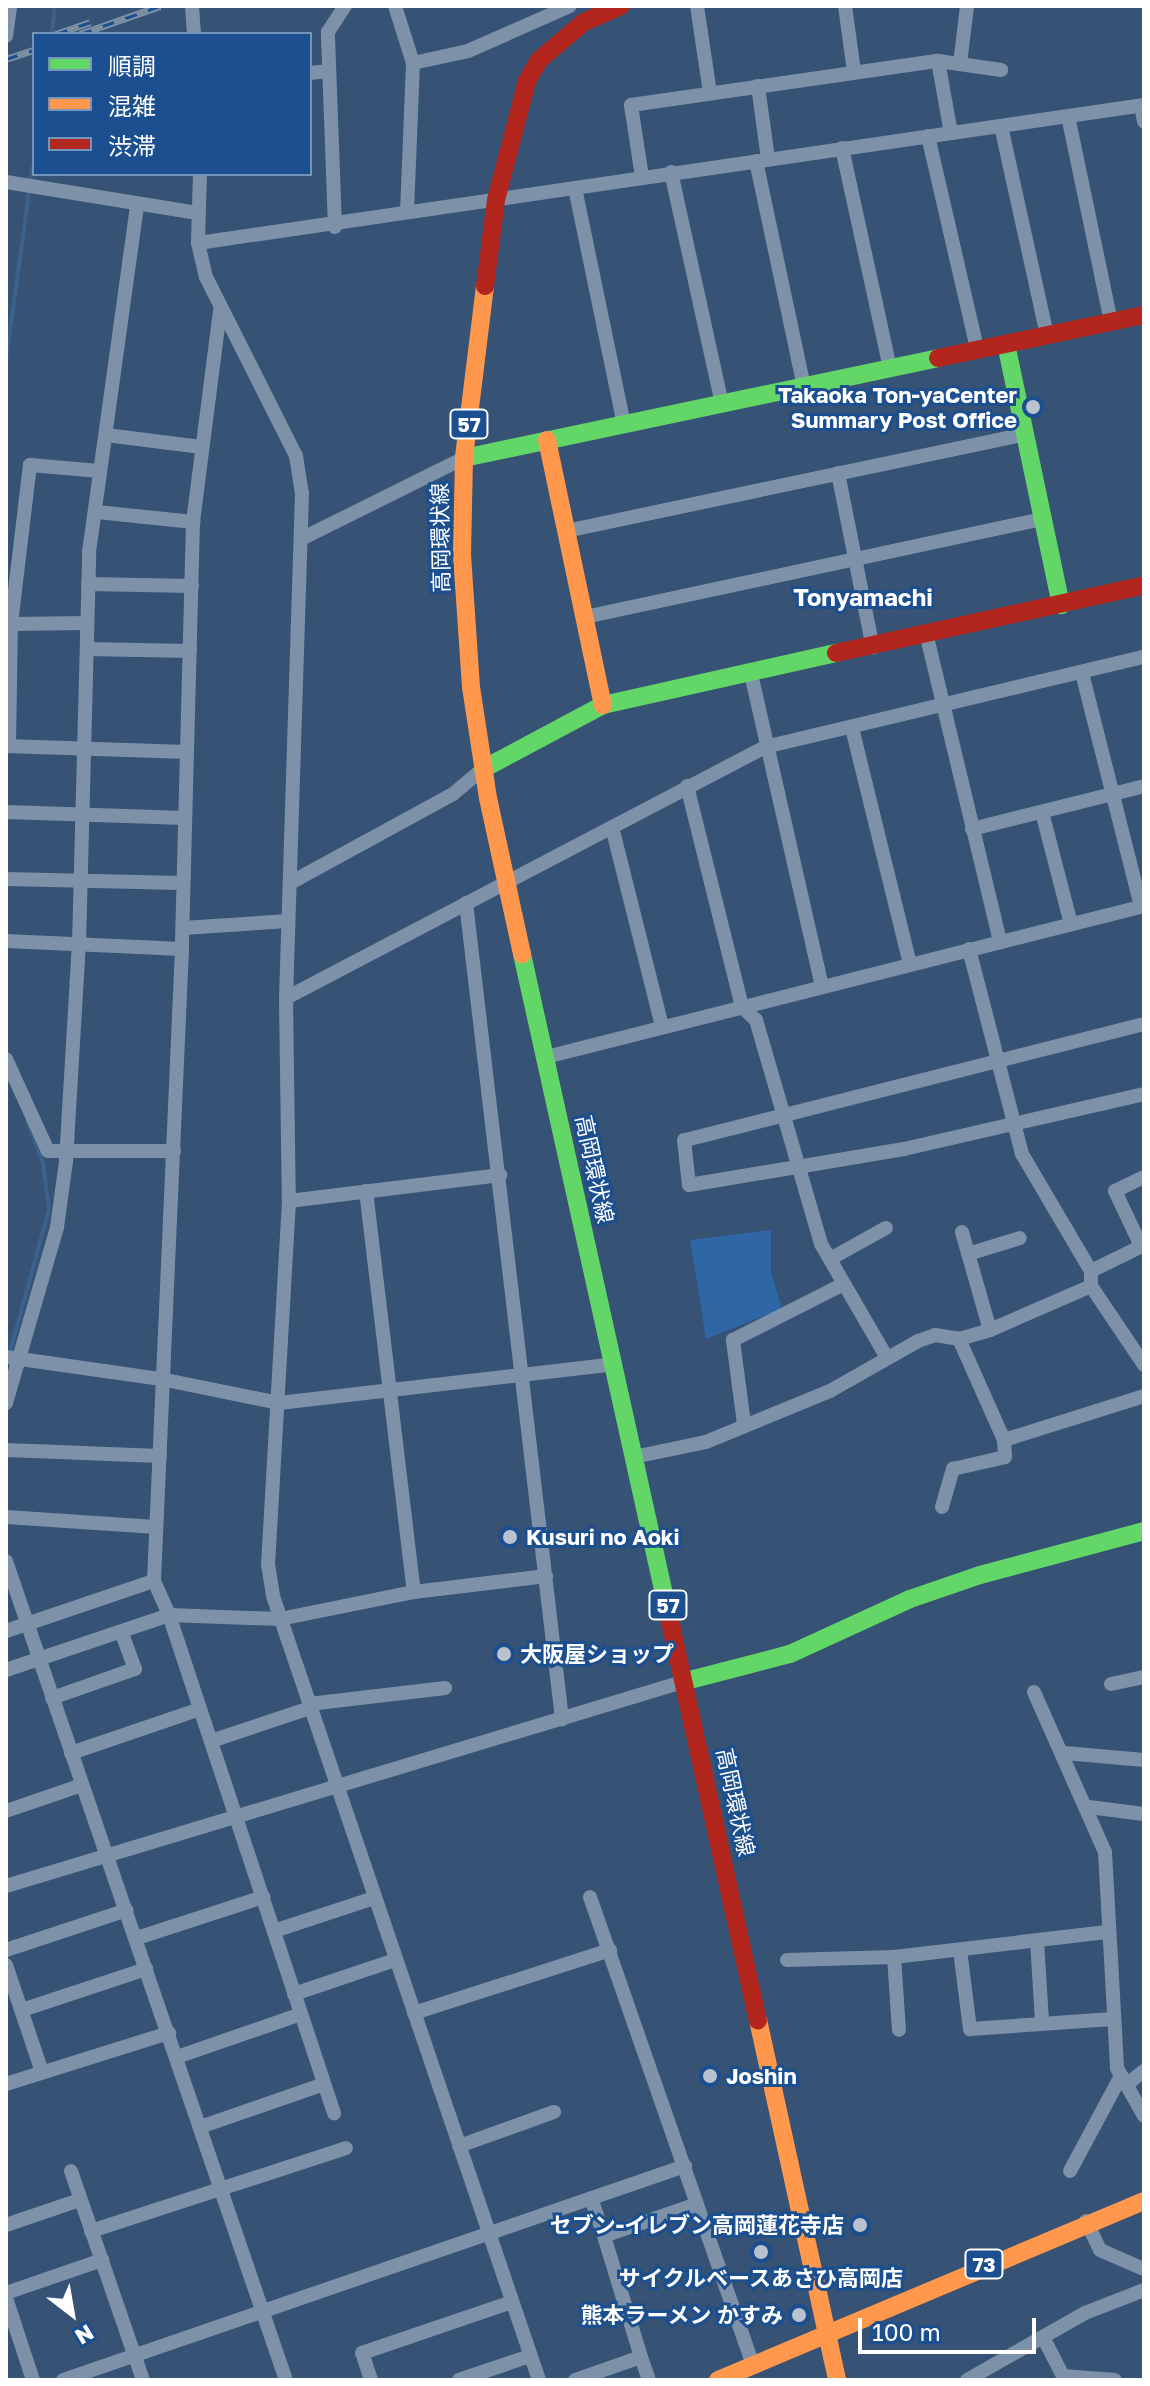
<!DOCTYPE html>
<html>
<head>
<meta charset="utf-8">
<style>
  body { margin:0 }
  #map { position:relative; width:1150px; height:2386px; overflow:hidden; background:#365274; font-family:"Golos Text","Noto Sans JP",sans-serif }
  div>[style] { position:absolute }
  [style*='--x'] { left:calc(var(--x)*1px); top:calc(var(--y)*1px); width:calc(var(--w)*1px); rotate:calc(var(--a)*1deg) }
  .green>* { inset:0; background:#2f66a5 }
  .stream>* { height:4px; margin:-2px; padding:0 2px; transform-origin:2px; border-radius:2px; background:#3b618d }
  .street>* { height:14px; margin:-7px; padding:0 7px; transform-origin:7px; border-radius:7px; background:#7d92a8 }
  .fast>* { height:18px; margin:-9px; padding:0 9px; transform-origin:9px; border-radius:9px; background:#63d668 }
  .slow>* { height:18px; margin:-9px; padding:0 9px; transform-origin:9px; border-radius:9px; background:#ff974d }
  .jam>* { height:18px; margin:-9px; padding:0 9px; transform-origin:9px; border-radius:9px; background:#b3261e }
  .rail>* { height:7px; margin-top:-3.5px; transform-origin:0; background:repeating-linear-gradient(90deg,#1b4f8f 0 12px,#7e92a7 0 24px); box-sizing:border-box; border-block:2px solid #7e92a7 }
  .dots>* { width:22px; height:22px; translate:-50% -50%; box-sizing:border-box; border:4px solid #1b4f8f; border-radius:50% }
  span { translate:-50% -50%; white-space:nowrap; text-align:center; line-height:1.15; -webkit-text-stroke:6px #1b4f8f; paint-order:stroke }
  .shield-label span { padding:2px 6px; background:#1b4f8f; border:2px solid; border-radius:6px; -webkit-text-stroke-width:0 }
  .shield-label { font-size:20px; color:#fff; font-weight:700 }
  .poi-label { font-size:22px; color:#fff; font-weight:700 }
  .right { translate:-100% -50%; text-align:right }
  .left { translate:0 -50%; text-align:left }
  .street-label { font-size:22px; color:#fff }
  .neighbourhood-label { font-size:24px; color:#fff; font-weight:700 }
  .frame { position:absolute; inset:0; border:8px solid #fff; pointer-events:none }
  .legend { position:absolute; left:32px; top:32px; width:280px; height:144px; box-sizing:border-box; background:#1b4f8f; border:2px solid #7695bc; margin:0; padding:10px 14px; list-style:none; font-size:24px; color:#fff }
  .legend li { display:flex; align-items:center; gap:16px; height:40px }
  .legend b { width:40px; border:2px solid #7695bc }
  .north { position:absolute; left:32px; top:2274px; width:80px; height:80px; -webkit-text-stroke:6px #1b4f8f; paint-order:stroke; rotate:149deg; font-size:22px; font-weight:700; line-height:32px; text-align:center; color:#fff }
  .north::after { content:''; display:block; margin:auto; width:28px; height:36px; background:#fff; clip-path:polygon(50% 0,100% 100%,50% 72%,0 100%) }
  .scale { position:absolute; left:858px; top:2318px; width:178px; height:36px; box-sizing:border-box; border:4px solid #fff; border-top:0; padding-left:10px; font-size:24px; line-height:28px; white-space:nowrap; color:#fff; -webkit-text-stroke:6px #1b4f8f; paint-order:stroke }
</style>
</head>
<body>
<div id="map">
  <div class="green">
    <div style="clip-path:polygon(771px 1230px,771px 1272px,782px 1309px,706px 1339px,690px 1240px)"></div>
  </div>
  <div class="stream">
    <div style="--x:52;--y:34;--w:28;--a:-84"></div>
    <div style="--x:30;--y:182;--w:21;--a:-79"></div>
    <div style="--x:6;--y:360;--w:171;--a:-82.2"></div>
    <div style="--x:9;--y:1355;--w:150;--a:-74.6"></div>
    <div style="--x:49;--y:1210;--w:48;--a:-97.1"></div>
    <div style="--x:43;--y:1162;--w:44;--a:-111.3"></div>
  </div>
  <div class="street">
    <div style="--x:192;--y:6;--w:28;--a:86"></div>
    <div style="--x:395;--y:6;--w:60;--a:72.5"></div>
    <div style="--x:413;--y:63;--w:149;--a:92.3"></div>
    <div style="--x:697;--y:6;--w:88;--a:81.5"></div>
    <div style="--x:845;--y:6;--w:67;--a:82.2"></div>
    <div style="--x:6;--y:36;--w:30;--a:-82"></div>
    <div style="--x:938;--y:61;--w:73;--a:79.8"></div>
    <div style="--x:413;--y:63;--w:56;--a:-12.3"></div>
    <div style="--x:468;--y:51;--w:111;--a:-23.8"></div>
    <div style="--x:960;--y:64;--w:58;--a:-83.1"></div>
    <div style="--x:310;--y:73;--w:19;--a:-6"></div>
    <div style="--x:758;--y:86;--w:74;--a:82.2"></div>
    <div style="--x:1141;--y:106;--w:16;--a:79"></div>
    <div style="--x:1068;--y:116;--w:210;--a:78.2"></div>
    <div style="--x:1001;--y:126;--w:215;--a:77.6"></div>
    <div style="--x:928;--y:136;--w:219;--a:77"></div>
    <div style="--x:842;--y:148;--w:225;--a:77.7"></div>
    <div style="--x:756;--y:161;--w:230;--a:78"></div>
    <div style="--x:671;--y:172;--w:238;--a:77.6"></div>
    <div style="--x:200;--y:174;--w:69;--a:91.7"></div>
    <div style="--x:198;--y:243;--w:35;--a:77"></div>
    <div style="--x:206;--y:277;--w:200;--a:63.3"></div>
    <div style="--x:296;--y:456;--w:37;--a:81"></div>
    <div style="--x:302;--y:493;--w:505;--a:91.81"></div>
    <div style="--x:286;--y:998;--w:203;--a:89.2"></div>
    <div style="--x:289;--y:1201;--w:364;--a:93.3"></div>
    <div style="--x:268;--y:1564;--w:32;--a:81"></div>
    <div style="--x:273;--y:1596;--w:828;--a:71.26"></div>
    <div style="--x:642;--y:177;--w:73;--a:-98.7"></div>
    <div style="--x:631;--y:105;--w:310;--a:-8.2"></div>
    <div style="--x:938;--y:61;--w:64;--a:8.1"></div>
    <div style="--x:6;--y:182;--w:194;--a:9.2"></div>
    <div style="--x:575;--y:188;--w:241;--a:78.3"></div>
    <div style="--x:335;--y:227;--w:195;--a:-92.1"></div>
    <div style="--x:328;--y:32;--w:31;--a:-57"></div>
    <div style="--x:198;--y:243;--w:956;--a:-8.3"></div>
    <div style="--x:220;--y:311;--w:213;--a:97.3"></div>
    <div style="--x:193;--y:522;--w:427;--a:91.5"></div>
    <div style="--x:182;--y:949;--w:633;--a:92.54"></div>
    <div style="--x:154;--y:1581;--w:37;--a:66"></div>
    <div style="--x:169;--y:1615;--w:111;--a:2.1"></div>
    <div style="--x:280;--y:1619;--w:137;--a:-11.4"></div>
    <div style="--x:414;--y:1592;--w:133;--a:-6.9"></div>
    <div style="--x:106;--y:435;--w:96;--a:7.2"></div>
    <div style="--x:838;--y:473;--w:178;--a:78.7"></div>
    <div style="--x:97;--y:512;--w:97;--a:5.9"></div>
    <div style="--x:566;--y:531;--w:469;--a:-11.9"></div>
    <div style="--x:301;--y:539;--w:182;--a:-26.4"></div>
    <div style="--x:88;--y:584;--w:104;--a:1.1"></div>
    <div style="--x:585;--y:617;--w:468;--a:-12.1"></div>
    <div style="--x:11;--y:624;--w:76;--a:-0.8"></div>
    <div style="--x:927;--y:637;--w:314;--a:76.5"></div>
    <div style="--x:87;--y:649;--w:103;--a:1.1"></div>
    <div style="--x:1082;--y:673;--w:240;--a:75.8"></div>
    <div style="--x:751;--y:674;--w:321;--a:77.2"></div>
    <div style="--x:852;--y:728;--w:243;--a:76.2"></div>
    <div style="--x:6;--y:746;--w:181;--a:1.9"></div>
    <div style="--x:9;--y:746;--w:122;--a:-89.1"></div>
    <div style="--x:11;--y:624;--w:160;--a:-83.2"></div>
    <div style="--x:30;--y:465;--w:70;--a:4.9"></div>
    <div style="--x:687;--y:786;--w:228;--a:76"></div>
    <div style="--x:742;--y:1007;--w:19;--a:43"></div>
    <div style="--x:756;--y:1020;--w:233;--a:73.8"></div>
    <div style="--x:821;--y:1244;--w:129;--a:59.9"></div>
    <div style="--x:6;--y:812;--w:179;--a:1.9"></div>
    <div style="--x:1042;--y:812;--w:116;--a:75.5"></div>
    <div style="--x:612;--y:827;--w:205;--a:75.9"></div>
    <div style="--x:972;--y:829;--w:177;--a:-14"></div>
    <div style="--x:6;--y:879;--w:176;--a:1.3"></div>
    <div style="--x:290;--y:883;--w:186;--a:-28.6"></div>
    <div style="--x:453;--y:794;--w:39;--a:-40"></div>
    <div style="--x:466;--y:903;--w:822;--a:83.29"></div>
    <div style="--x:183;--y:928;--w:105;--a:-3.8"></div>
    <div style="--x:6;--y:941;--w:176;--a:2.6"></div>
    <div style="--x:969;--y:949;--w:212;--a:75.5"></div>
    <div style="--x:1022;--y:1154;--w:136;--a:59.5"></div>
    <div style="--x:1091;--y:1271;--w:15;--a:90"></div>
    <div style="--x:1091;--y:1286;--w:95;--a:56.1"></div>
    <div style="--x:286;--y:998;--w:541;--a:-27.65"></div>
    <div style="--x:765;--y:747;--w:390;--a:-13.4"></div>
    <div style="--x:1144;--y:1024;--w:474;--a:165.8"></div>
    <div style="--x:684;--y:1140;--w:45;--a:83.7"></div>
    <div style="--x:689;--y:1185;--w:218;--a:-9.5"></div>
    <div style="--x:904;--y:1149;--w:246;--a:-12.9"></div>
    <div style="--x:546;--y:1057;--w:617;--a:-14.17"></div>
    <div style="--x:6;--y:1059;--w:101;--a:65.5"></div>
    <div style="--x:48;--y:1151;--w:126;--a:0"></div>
    <div style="--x:366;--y:1191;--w:404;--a:83.2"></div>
    <div style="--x:289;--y:1201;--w:213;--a:-7"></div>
    <div style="--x:962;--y:1232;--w:102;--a:74.1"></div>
    <div style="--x:1141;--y:1246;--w:61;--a:-115.3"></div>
    <div style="--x:1115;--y:1191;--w:32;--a:-26"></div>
    <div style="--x:968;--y:1254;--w:54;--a:-17.1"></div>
    <div style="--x:830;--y:1259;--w:64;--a:-29"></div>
    <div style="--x:1091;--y:1271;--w:59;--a:-26.1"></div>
    <div style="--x:6;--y:1357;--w:157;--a:8.1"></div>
    <div style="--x:161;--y:1379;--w:120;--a:11.5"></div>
    <div style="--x:279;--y:1403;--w:337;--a:-6.6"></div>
    <div style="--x:6;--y:1403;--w:183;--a:-73.8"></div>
    <div style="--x:57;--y:1227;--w:67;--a:-82.2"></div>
    <div style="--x:66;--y:1161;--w:217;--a:-86.6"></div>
    <div style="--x:79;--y:944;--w:392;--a:-88.5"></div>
    <div style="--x:89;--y:552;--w:351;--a:-82.1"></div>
    <div style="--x:744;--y:1424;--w:85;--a:-97.5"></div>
    <div style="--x:733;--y:1340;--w:124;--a:-26.8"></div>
    <div style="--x:1004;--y:1440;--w:147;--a:-17.4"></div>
    <div style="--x:6;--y:1450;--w:154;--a:2.2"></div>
    <div style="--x:634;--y:1457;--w:74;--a:-11.8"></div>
    <div style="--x:706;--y:1442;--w:134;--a:-22.4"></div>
    <div style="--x:830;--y:1391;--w:101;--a:-29.6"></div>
    <div style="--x:918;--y:1341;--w:18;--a:-19"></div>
    <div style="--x:935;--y:1335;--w:24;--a:9"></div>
    <div style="--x:959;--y:1339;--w:32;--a:-16"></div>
    <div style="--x:990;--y:1330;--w:110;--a:-23.5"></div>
    <div style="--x:942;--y:1507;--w:40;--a:-74"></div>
    <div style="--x:953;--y:1469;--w:53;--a:-13"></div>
    <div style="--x:1005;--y:1457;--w:17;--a:-93"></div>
    <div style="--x:1004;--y:1440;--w:111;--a:-114"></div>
    <div style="--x:6;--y:1517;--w:150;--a:3.8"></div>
    <div style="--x:6;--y:1561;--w:866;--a:71.13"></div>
    <div style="--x:6;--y:1631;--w:156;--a:-18.7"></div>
    <div style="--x:6;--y:1670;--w:172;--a:-18.6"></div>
    <div style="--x:169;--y:1615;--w:525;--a:71.67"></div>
    <div style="--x:1111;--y:1684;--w:34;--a:-12"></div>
    <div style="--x:1034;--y:1692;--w:175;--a:66.1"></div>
    <div style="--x:1105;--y:1852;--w:216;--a:86.8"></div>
    <div style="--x:1117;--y:2068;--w:55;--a:60.6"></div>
    <div style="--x:52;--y:1698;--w:88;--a:-19.3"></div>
    <div style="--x:135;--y:1669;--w:40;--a:-110.2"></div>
    <div style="--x:309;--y:1704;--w:137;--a:-6.7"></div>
    <div style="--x:211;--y:1741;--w:104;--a:-18.4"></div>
    <div style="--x:71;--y:1753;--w:136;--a:-18.8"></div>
    <div style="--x:1065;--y:1753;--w:79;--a:5.1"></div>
    <div style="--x:1089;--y:1807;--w:55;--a:7.3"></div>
    <div style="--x:6;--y:1811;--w:80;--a:-18.9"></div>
    <div style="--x:6;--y:1886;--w:710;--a:-16.78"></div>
    <div style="--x:590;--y:1897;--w:497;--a:70.8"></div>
    <div style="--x:274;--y:1931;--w:105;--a:-18.3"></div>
    <div style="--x:137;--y:1938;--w:133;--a:-18"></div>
    <div style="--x:1037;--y:1941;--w:80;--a:86.4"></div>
    <div style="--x:6;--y:1950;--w:127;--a:-18.3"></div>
    <div style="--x:960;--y:1950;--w:80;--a:82.8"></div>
    <div style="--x:970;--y:2029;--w:143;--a:-4"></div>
    <div style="--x:894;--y:1957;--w:73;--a:86.1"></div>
    <div style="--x:787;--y:1960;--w:107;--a:-1.6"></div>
    <div style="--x:894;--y:1957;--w:214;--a:-6.7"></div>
    <div style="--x:6;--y:1965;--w:113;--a:71.4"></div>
    <div style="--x:294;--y:1994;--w:107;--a:-18.6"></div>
    <div style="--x:22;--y:2010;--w:131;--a:-18.3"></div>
    <div style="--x:414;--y:2013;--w:206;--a:-17.8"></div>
    <div style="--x:177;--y:2057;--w:131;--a:-19.1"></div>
    <div style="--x:6;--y:2084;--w:171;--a:-17.4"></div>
    <div style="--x:1126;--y:2085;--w:23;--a:-38"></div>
    <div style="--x:200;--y:2127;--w:131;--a:-19.1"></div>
    <div style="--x:459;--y:2146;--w:101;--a:-19.7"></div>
    <div style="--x:71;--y:2171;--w:221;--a:71"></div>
    <div style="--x:1070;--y:2171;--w:108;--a:-61.8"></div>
    <div style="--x:591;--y:2198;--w:40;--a:71.1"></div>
    <div style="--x:604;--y:2236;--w:98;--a:-19"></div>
    <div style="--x:1086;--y:2221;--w:32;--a:64"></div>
    <div style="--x:1100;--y:2250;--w:48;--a:23.4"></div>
    <div style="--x:6;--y:2225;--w:78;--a:-18.7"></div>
    <div style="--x:91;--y:2231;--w:268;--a:-18"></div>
    <div style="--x:6;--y:2293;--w:102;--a:-19"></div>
    <div style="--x:6;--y:2298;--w:86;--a:71.8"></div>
    <div style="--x:1043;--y:2337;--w:44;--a:62.9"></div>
    <div style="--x:1063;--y:2376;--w:52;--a:4.4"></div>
    <div style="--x:641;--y:2357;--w:24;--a:71"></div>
    <div style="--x:63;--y:2380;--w:658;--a:-18.99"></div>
    <div style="--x:371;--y:2380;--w:28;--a:-108"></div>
    <div style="--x:362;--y:2353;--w:158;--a:-18.8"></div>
    <div style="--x:459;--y:2380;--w:75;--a:-18.7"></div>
    <div style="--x:575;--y:2380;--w:70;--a:-19.2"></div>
    <div style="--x:641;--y:2357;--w:127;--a:-107"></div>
    <div style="--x:967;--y:2380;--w:136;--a:-29.6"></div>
    <div style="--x:1085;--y:2313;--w:63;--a:-21.3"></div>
  </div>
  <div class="fast">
    <div style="--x:1006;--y:344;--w:267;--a:78.1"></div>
    <div style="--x:464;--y:458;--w:484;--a:-11.9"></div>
    <div style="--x:483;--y:769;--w:136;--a:-28.1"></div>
    <div style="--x:603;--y:705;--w:239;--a:-12.6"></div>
    <div style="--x:522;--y:954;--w:683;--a:77.49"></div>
    <div style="--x:686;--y:1681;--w:107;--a:-14.6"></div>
    <div style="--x:790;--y:1654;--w:132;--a:-24.6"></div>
    <div style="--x:910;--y:1599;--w:74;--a:-18.9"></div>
    <div style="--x:980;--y:1575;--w:170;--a:-15"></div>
  </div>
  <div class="slow">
    <div style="--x:485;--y:286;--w:173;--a:97"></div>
    <div style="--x:464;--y:458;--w:97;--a:91.2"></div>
    <div style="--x:462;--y:555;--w:132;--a:86.1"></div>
    <div style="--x:471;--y:687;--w:112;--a:81.3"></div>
    <div style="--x:488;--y:798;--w:160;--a:77.7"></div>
    <div style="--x:547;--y:440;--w:271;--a:78.1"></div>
    <div style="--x:758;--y:2020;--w:369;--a:77.6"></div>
    <div style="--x:718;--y:2380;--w:462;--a:-22.8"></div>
  </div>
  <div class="jam">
    <div style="--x:485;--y:286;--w:87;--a:-82.7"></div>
    <div style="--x:496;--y:200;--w:123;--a:-75.4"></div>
    <div style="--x:527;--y:81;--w:24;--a:-60"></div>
    <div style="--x:539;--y:60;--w:59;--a:-40.2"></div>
    <div style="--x:584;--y:22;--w:40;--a:-23.4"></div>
    <div style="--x:938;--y:358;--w:210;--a:-11.8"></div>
    <div style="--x:836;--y:653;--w:315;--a:-12.4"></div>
    <div style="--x:670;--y:1621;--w:409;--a:77.6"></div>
  </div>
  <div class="rail">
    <div style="--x:56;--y:34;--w:36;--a:-19"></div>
    <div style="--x:80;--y:34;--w:85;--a:-19.3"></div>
    <div style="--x:6;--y:59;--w:29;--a:-18"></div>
  </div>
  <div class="dots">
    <div style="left:1033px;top:407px;background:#b9c2ce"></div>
    <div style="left:510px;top:1537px;background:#b9c2ce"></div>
    <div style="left:504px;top:1654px;background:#b9c2ce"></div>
    <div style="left:710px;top:2076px;background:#b9c2ce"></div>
    <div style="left:860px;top:2225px;background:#b9c2ce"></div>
    <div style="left:761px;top:2252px;background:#b9c2ce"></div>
    <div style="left:799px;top:2315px;background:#b9c2ce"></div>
  </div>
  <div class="shield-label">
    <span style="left:469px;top:424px">57</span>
    <span style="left:668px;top:1605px">57</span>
    <span style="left:984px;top:2264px">73</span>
  </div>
  <div class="poi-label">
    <span class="right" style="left:1017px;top:407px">Takaoka Ton-yaCenter<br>Summary Post Office</span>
    <span class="left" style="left:526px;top:1537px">Kusuri no Aoki</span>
    <span class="left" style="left:520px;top:1654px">大阪屋ショップ</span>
    <span class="left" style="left:726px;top:2076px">Joshin</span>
    <span class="right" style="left:844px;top:2225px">セブン-イレブン高岡蓮花寺店</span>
    <span style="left:761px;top:2278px">サイクルベースあさひ高岡店</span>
    <span class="right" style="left:783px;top:2315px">熊本ラーメン かすみ</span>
  </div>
  <div class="street-label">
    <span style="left:440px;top:538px;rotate:-91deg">高岡環状線</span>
    <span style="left:595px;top:1169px;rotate:78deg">高岡環状線</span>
    <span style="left:736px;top:1802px;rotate:78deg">高岡環状線</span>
  </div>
  <div class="neighbourhood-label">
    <span style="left:863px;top:597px">Tonyamachi</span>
  </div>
  <div class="frame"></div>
  <ul class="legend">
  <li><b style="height:10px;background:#63d668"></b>順調</li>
  <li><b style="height:10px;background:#ff974d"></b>混雑</li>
  <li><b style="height:10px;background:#b3261e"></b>渋滞</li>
  </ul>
  <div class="north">N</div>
  <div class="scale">100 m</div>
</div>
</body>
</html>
